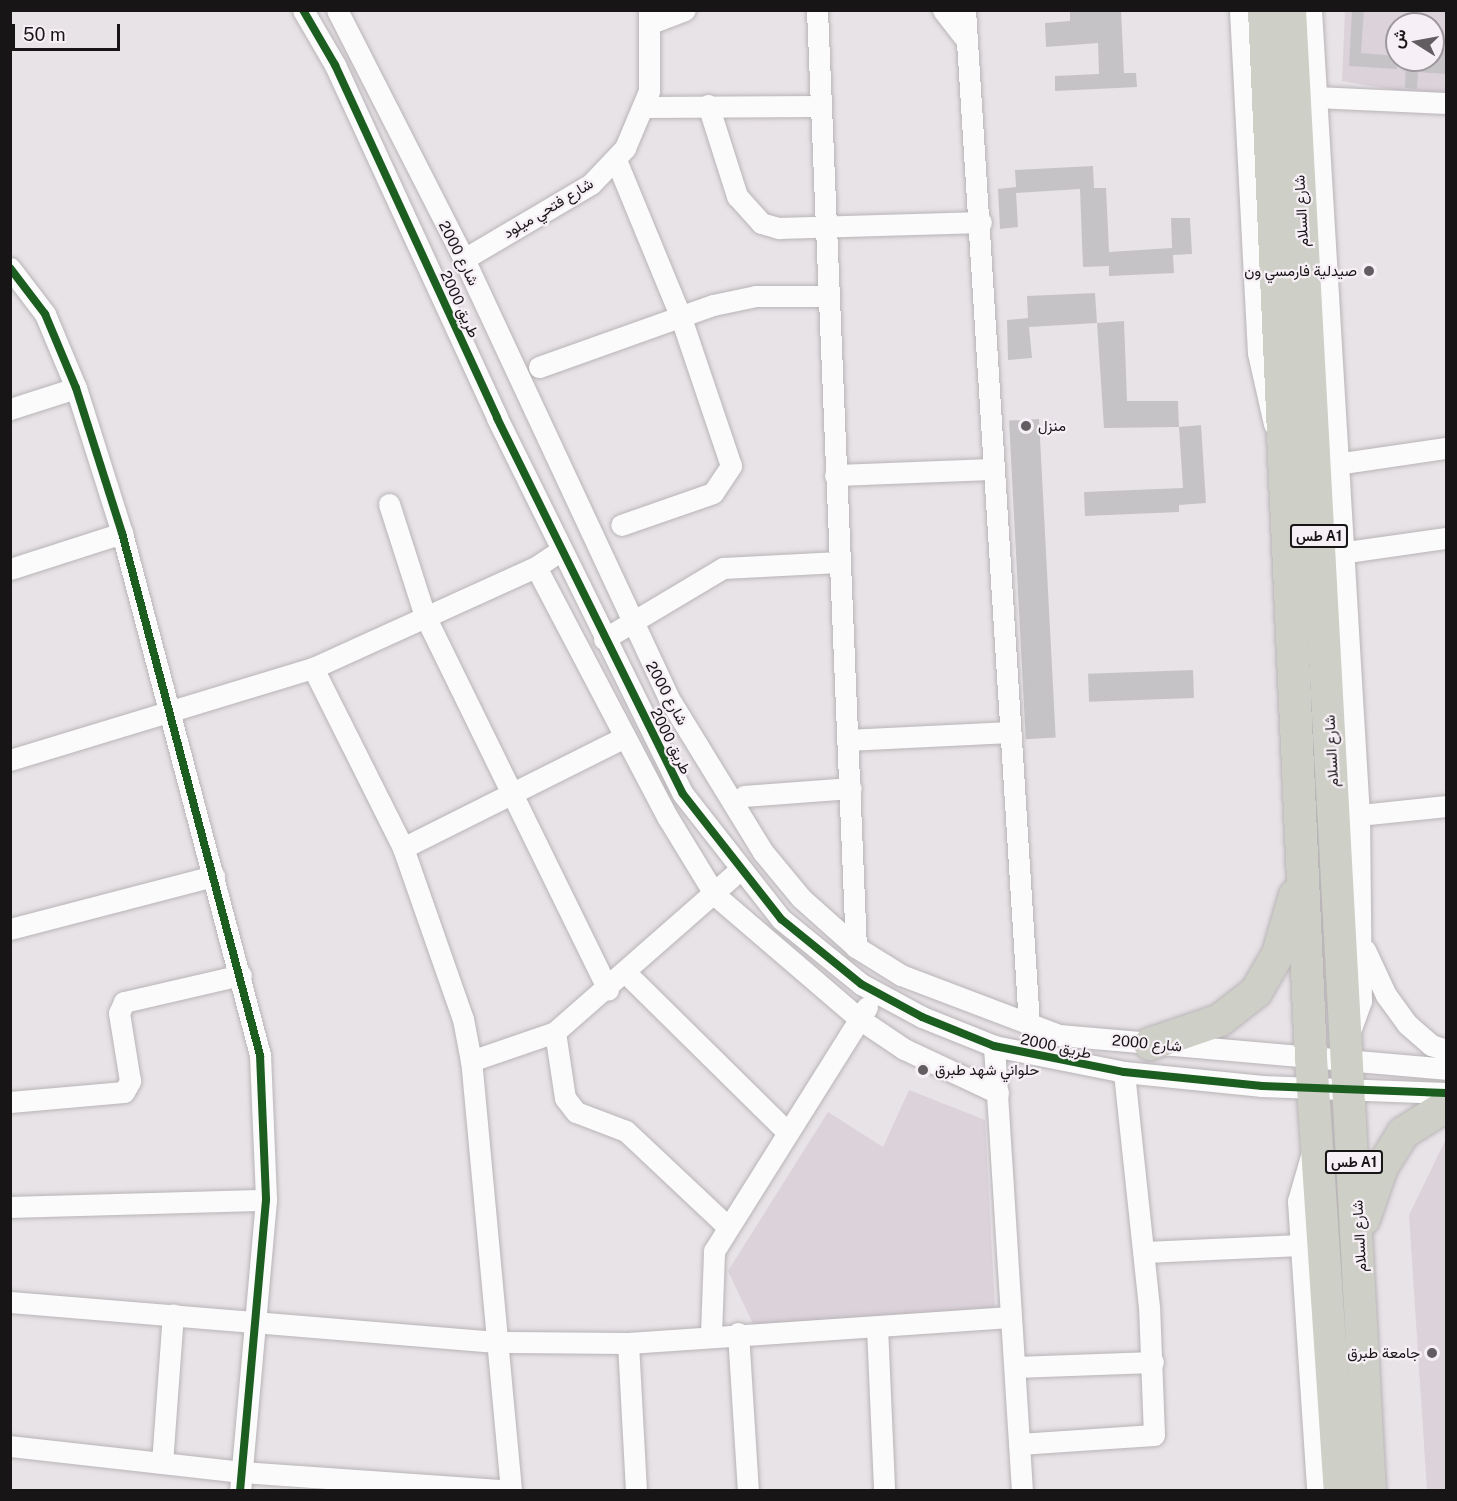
<!DOCTYPE html>
<html>
<head>
<meta charset="utf-8">
<style>
  body { margin:0 }
  #map { position:relative; width:1457px; height:1501px; overflow:hidden; background:#e8e3e7; font-family:"Public Sans",Vazirmatn,sans-serif }
  div>[style] { position:absolute }
  [style*='--x'] { left:calc(var(--x)*1px); top:calc(var(--y)*1px); width:calc(var(--w)*1px); rotate:calc(var(--a)*1deg) }
  .built>* { inset:0; background:#dcd2da }
  .building>* { inset:0; background:#c6c3c6; transform-origin:0 0 }
  .roads { filter:drop-shadow(0 0 2px #b8b4b7) drop-shadow(0 0 2px #b8b4b7) }
  .minor>* { height:21px; margin:-10.5px; padding:0 10.5px; transform-origin:10.5px; border-radius:10.5px; background:#fcfbfb }
  .highway>* { height:32px; margin:-16px; padding:0 16px; transform-origin:16px; border-radius:16px; background:#cecfc6 }
  .cycleway>* { height:8px; margin:-4px; padding:0 4px; transform-origin:4px; border-radius:4px; background:#1b5e20 }
  .dots>* { width:16px; height:16px; translate:-50% -50%; box-sizing:border-box; border:3px solid #f6eff5; border-radius:50% }
  span { translate:-50% -50%; white-space:nowrap; text-align:center; line-height:1.15; -webkit-text-stroke:4.5px #f6eff5; paint-order:stroke }
  .shield-label span { padding:2px 4px; background:#f6eff5; border:2px solid; border-radius:4px; -webkit-text-stroke-width:0 }
  .shield-label { font-size:14px; color:#181517; font-weight:700 }
  .street-label { font-size:15px; color:#181517 }
  .poi-label { font-size:15px; color:#181517 }
  .right { translate:-100% -50%; text-align:right }
  .left { translate:0 -50%; text-align:left }
  .frame { position:absolute; inset:0; border:12px solid #181517; pointer-events:none }
  .north { position:absolute; left:1385px; top:12px; width:60px; height:60px; box-sizing:border-box; background:#f6eff5; border:2px solid #9d989c; border-radius:50%; rotate:281deg; font-size:16px; font-weight:700; line-height:24px; text-align:center; color:#181517 }
  .north::after { content:''; display:block; margin:auto; width:21px; height:27px; background:#615d60; clip-path:polygon(50% 0,100% 100%,50% 72%,0 100%) }
  .scale { position:absolute; left:12px; top:24px; width:108px; height:27px; box-sizing:border-box; border:3px solid #181517; border-top:0; padding-left:8px; font-size:18px; line-height:21px; white-space:nowrap; color:#181517; -webkit-text-stroke:4px #f6eff5; paint-order:stroke }
</style>
</head>
<body>
<div id="map">
  <div class="built">
    <div style="clip-path:polygon(evenodd,1345px 11px,1446px 11px,1446px 99px,1342px 81px,1345px 11px,1397px 24px,1433px 24px,1433px 60px,1397px 60px,1397px 24px)"></div>
    <div style="clip-path:polygon(909px 1090px,985px 1120px,995px 1308px,757px 1332px,728px 1271px,828px 1112px,883px 1147px)"></div>
    <div style="clip-path:polygon(1446px 1139px,1446px 1490px,1427px 1490px,1409px 1215px)"></div>
  </div>
  <div class="building">
    <div style="clip-path:polygon(1070px 10px,1121px 10px,1124px 73px,1136px 73px,1137px 87px,1055px 91px,1055px 76px,1099px 74px,1098px 43px,1046px 47px,1045px 23px,1070px 21px)"></div>
    <div style="clip-path:polygon(1352px 10px,1364px 10px,1361px 53px,1397px 56px,1397px 69px,1349px 66px)"></div>
    <div style="clip-path:polygon(1433px 48px,1446px 49px,1446px 74px,1418px 72px,1417px 89px,1405px 88px,1406px 60px,1433px 60px)"></div>
    <div style="clip-path:polygon(1093px 166px,1094px 188px,1106px 188px,1109px 252px,1172px 248px,1171px 218px,1190px 218px,1192px 254px,1173px 255px,1174px 273px,1109px 276px,1109px 266px,1083px 267px,1080px 189px,1016px 193px,1018px 227px,1000px 229px,998px 189px,1016px 187px,1015px 170px)"></div>
    <div style="clip-path:polygon(1095px 293px,1097px 323px,1029px 327px,1032px 358px,1008px 360px,1007px 320px,1028px 318px,1027px 296px)"></div>
    <div style="clip-path:polygon(1124px 321px,1127px 401px,1178px 401px,1179px 427px,1104px 428px,1097px 323px)"></div>
    <div style="left:1039px;top:419px;width:319px;height:30px;rotate:87deg"></div>
    <div style="clip-path:polygon(1201px 425px,1206px 503px,1179px 505px,1179px 512px,1085px 516px,1084px 492px,1183px 488px,1179px 427px)"></div>
    <div style="left:1193px;top:670px;width:28px;height:105px;rotate:88deg"></div>
  </div>
  <div class="roads">
    <div class="minor">
      <div style="--x:303;--y:10;--w:64;--a:59.8"></div>
      <div style="--x:335;--y:65;--w:388;--a:65.3"></div>
      <div style="--x:497;--y:418;--w:419;--a:63.7"></div>
      <div style="--x:683;--y:794;--w:159;--a:51.9"></div>
      <div style="--x:781;--y:919;--w:103;--a:39.1"></div>
      <div style="--x:861;--y:984;--w:69;--a:28.4"></div>
      <div style="--x:922;--y:1017;--w:78;--a:21.9"></div>
      <div style="--x:994;--y:1046;--w:133;--a:11.3"></div>
      <div style="--x:1124;--y:1072;--w:139;--a:5.8"></div>
      <div style="--x:1262;--y:1086;--w:184;--a:2.2"></div>
      <div style="--x:337;--y:10;--w:280;--a:63"></div>
      <div style="--x:464;--y:259;--w:483;--a:65"></div>
      <div style="--x:668;--y:697;--w:182;--a:58.5"></div>
      <div style="--x:763;--y:852;--w:60;--a:50.4"></div>
      <div style="--x:801;--y:898;--w:74;--a:41.7"></div>
      <div style="--x:856;--y:947;--w:53;--a:31.9"></div>
      <div style="--x:901;--y:975;--w:169;--a:20.8"></div>
      <div style="--x:1059;--y:1035;--w:388;--a:5"></div>
      <div style="--x:817;--y:10;--w:938;--a:87.62"></div>
      <div style="--x:943;--y:10;--w:39;--a:52"></div>
      <div style="--x:965;--y:10;--w:1017;--a:86.39"></div>
      <div style="--x:1240;--y:10;--w:343;--a:87"></div>
      <div style="--x:1258;--y:353;--w:73;--a:77.3"></div>
      <div style="--x:1311;--y:10;--w:806;--a:86.59"></div>
      <div style="--x:1359;--y:815;--w:186;--a:89.4"></div>
      <div style="--x:1361;--y:1001;--w:33;--a:110"></div>
      <div style="--x:651;--y:23;--w:36;--a:-21"></div>
      <div style="--x:1315;--y:97;--w:131;--a:2.6"></div>
      <div style="--x:708;--y:105;--w:96;--a:72.3"></div>
      <div style="--x:737;--y:196;--w:36;--a:48"></div>
      <div style="--x:761;--y:223;--w:19;--a:16"></div>
      <div style="--x:779;--y:228;--w:202;--a:-1.7"></div>
      <div style="--x:645;--y:107;--w:175;--a:-0.3"></div>
      <div style="--x:616;--y:160;--w:168;--a:67.6"></div>
      <div style="--x:680;--y:315;--w:159;--a:71.3"></div>
      <div style="--x:731;--y:466;--w:32;--a:124"></div>
      <div style="--x:713;--y:493;--w:97;--a:160.8"></div>
      <div style="--x:464;--y:259;--w:147;--a:-30.6"></div>
      <div style="--x:591;--y:184;--w:50;--a:-46.6"></div>
      <div style="--x:625;--y:148;--w:62;--a:-67.2"></div>
      <div style="--x:649;--y:91;--w:81;--a:-90"></div>
      <div style="--x:10;--y:268;--w:58;--a:52.7"></div>
      <div style="--x:45;--y:314;--w:80;--a:67.3"></div>
      <div style="--x:76;--y:388;--w:152;--a:72.4"></div>
      <div style="--x:122;--y:533;--w:540;--a:75.19"></div>
      <div style="--x:260;--y:1055;--w:145;--a:87.6"></div>
      <div style="--x:266;--y:1200;--w:291;--a:95.1"></div>
      <div style="--x:539;--y:367;--w:185;--a:-19.6"></div>
      <div style="--x:713;--y:305;--w:44;--a:-11.8"></div>
      <div style="--x:756;--y:296;--w:71;--a:0"></div>
      <div style="--x:10;--y:409;--w:69;--a:-17.7"></div>
      <div style="--x:1336;--y:464;--w:111;--a:-8.3"></div>
      <div style="--x:835;--y:475;--w:158;--a:-2.2"></div>
      <div style="--x:389;--y:504;--w:118;--a:72.2"></div>
      <div style="--x:425;--y:616;--w:416;--a:63.9"></div>
      <div style="--x:1340;--y:553;--w:107;--a:-8.1"></div>
      <div style="--x:536;--y:567;--w:284;--a:62.3"></div>
      <div style="--x:668;--y:818;--w:90;--a:58.6"></div>
      <div style="--x:715;--y:895;--w:192;--a:40.6"></div>
      <div style="--x:861;--y:1020;--w:52;--a:34"></div>
      <div style="--x:904;--y:1049;--w:104;--a:25.1"></div>
      <div style="--x:10;--y:569;--w:118;--a:-17.8"></div>
      <div style="--x:604;--y:639;--w:139;--a:-30.8"></div>
      <div style="--x:723;--y:568;--w:116;--a:-3"></div>
      <div style="--x:313;--y:668;--w:201;--a:63.4"></div>
      <div style="--x:403;--y:848;--w:181;--a:70.7"></div>
      <div style="--x:463;--y:1019;--w:43;--a:79.2"></div>
      <div style="--x:847;--y:740;--w:163;--a:-2.8"></div>
      <div style="--x:10;--y:760;--w:317;--a:-16.9"></div>
      <div style="--x:313;--y:668;--w:245;--a:-24.4"></div>
      <div style="--x:536;--y:567;--w:30;--a:-34"></div>
      <div style="--x:744;--y:796;--w:107;--a:-4.3"></div>
      <div style="--x:1359;--y:815;--w:87;--a:-5.9"></div>
      <div style="--x:403;--y:848;--w:248;--a:-26.6"></div>
      <div style="--x:10;--y:929;--w:211;--a:-14.6"></div>
      <div style="--x:1365;--y:950;--w:50;--a:65"></div>
      <div style="--x:1386;--y:995;--w:36;--a:54"></div>
      <div style="--x:1407;--y:1024;--w:32;--a:41"></div>
      <div style="--x:1431;--y:1045;--w:16;--a:18"></div>
      <div style="--x:626;--y:973;--w:225;--a:44.6"></div>
      <div style="--x:555;--y:1032;--w:67;--a:81.4"></div>
      <div style="--x:565;--y:1098;--w:18;--a:52"></div>
      <div style="--x:576;--y:1112;--w:53;--a:20.8"></div>
      <div style="--x:626;--y:1131;--w:140;--a:43.3"></div>
      <div style="--x:994;--y:1046;--w:445;--a:86.4"></div>
      <div style="--x:10;--y:1102;--w:114;--a:-5"></div>
      <div style="--x:124;--y:1092;--w:13;--a:-61"></div>
      <div style="--x:130;--y:1081;--w:69;--a:-99.2"></div>
      <div style="--x:119;--y:1013;--w:12;--a:-66"></div>
      <div style="--x:124;--y:1002;--w:120;--a:-13"></div>
      <div style="--x:1313;--y:1149;--w:54;--a:106.1"></div>
      <div style="--x:1298;--y:1201;--w:290;--a:86.2"></div>
      <div style="--x:10;--y:1207;--w:256;--a:-1.6"></div>
      <div style="--x:1144;--y:1252;--w:157;--a:-2.6"></div>
      <div style="--x:10;--y:1302;--w:491;--a:4.7"></div>
      <div style="--x:499;--y:1342;--w:129;--a:0.4"></div>
      <div style="--x:628;--y:1343;--w:383;--a:-3.9"></div>
      <div style="--x:877;--y:1327;--w:163;--a:87.5"></div>
      <div style="--x:738;--y:1333;--w:157;--a:86.4"></div>
      <div style="--x:711;--y:1334;--w:83;--a:-87.9"></div>
      <div style="--x:714;--y:1251;--w:288;--a:-57.9"></div>
      <div style="--x:628;--y:1343;--w:147;--a:86.9"></div>
      <div style="--x:1015;--y:1367;--w:138;--a:-2.1"></div>
      <div style="--x:1019;--y:1444;--w:135;--a:-3.8"></div>
      <div style="--x:1154;--y:1435;--w:128;--a:-92.2"></div>
      <div style="--x:1149;--y:1307;--w:236;--a:-96.1"></div>
      <div style="--x:10;--y:1446;--w:232;--a:6.4"></div>
      <div style="--x:241;--y:1472;--w:259;--a:4"></div>
      <div style="--x:162;--y:1463;--w:149;--a:-85.8"></div>
      <div style="--x:511;--y:1490;--w:431;--a:-95.3"></div>
      <div style="--x:471;--y:1061;--w:89;--a:-19"></div>
      <div style="--x:555;--y:1032;--w:244;--a:-41.3"></div>
    </div>
    <div class="highway">
      <div style="--x:1264;--y:10;--w:1049;--a:87.43"></div>
      <div style="--x:1311;--y:1058;--w:433;--a:86.2"></div>
      <div style="--x:1290;--y:10;--w:1482;--a:86.91"></div>
      <div style="--x:1150;--y:1044;--w:74;--a:-18.9"></div>
      <div style="--x:1220;--y:1020;--w:46;--a:-37.9"></div>
      <div style="--x:1256;--y:992;--w:44;--a:-59.9"></div>
      <div style="--x:1278;--y:954;--w:61;--a:-73.9"></div>
      <div style="--x:1364;--y:1219;--w:55;--a:-70.9"></div>
      <div style="--x:1382;--y:1167;--w:40;--a:-58"></div>
      <div style="--x:1403;--y:1133;--w:51;--a:-32.1"></div>
    </div>
  </div>
  <div class="cycleway">
    <div style="--x:303;--y:10;--w:64;--a:59.8"></div>
    <div style="--x:335;--y:65;--w:388;--a:65.3"></div>
    <div style="--x:497;--y:418;--w:419;--a:63.7"></div>
    <div style="--x:683;--y:794;--w:159;--a:51.9"></div>
    <div style="--x:781;--y:919;--w:103;--a:39.1"></div>
    <div style="--x:861;--y:984;--w:69;--a:28.4"></div>
    <div style="--x:922;--y:1017;--w:78;--a:21.9"></div>
    <div style="--x:994;--y:1046;--w:133;--a:11.3"></div>
    <div style="--x:1124;--y:1072;--w:139;--a:5.8"></div>
    <div style="--x:1262;--y:1086;--w:184;--a:2.2"></div>
    <div style="--x:10;--y:268;--w:58;--a:52.7"></div>
    <div style="--x:45;--y:314;--w:80;--a:67.3"></div>
    <div style="--x:76;--y:388;--w:152;--a:72.4"></div>
    <div style="--x:122;--y:533;--w:540;--a:75.19"></div>
    <div style="--x:260;--y:1055;--w:145;--a:87.6"></div>
    <div style="--x:266;--y:1200;--w:291;--a:95.1"></div>
  </div>
  <div class="dots">
    <div style="left:1369px;top:271px;background:#615d60"></div>
    <div style="left:1026px;top:426px;background:#615d60"></div>
    <div style="left:923px;top:1070px;background:#615d60"></div>
    <div style="left:1432px;top:1353px;background:#615d60"></div>
  </div>
  <div class="shield-label">
    <span style="left:1319px;top:536px">طس A1</span>
    <span style="left:1354px;top:1162px">طس A1</span>
  </div>
  <div class="street-label">
    <span style="left:548px;top:208px;rotate:-31deg">شارع فتحي ميلود</span>
    <span style="left:1301px;top:211px;rotate:-93deg">شارع السلام</span>
    <span style="left:459px;top:253px;rotate:63deg">شارع 2000</span>
    <span style="left:460px;top:304px;rotate:65deg">طريق 2000</span>
    <span style="left:667px;top:693px;rotate:61deg">شارع 2000</span>
    <span style="left:671px;top:741px;rotate:63deg">طريق 2000</span>
    <span style="left:1331px;top:751px;rotate:-93deg">شارع السلام</span>
    <span style="left:1147px;top:1043px;rotate:5deg">شارع 2000</span>
    <span style="left:1056px;top:1046px;rotate:12deg">طريق 2000</span>
    <span style="left:1359px;top:1236px;rotate:-93deg">شارع السلام</span>
  </div>
  <div class="poi-label">
    <span class="right" style="left:1357px;top:271px">صيدلية فارمسي ون</span>
    <span class="left" style="left:1038px;top:426px">منزل</span>
    <span class="left" style="left:935px;top:1070px">حلواني شهد طبرق</span>
    <span class="right" style="left:1420px;top:1353px">جامعة طبرق</span>
  </div>
  <div class="frame"></div>
  <div class="north">ش</div>
  <div class="scale">50 m</div>
</div>
</body>
</html>
